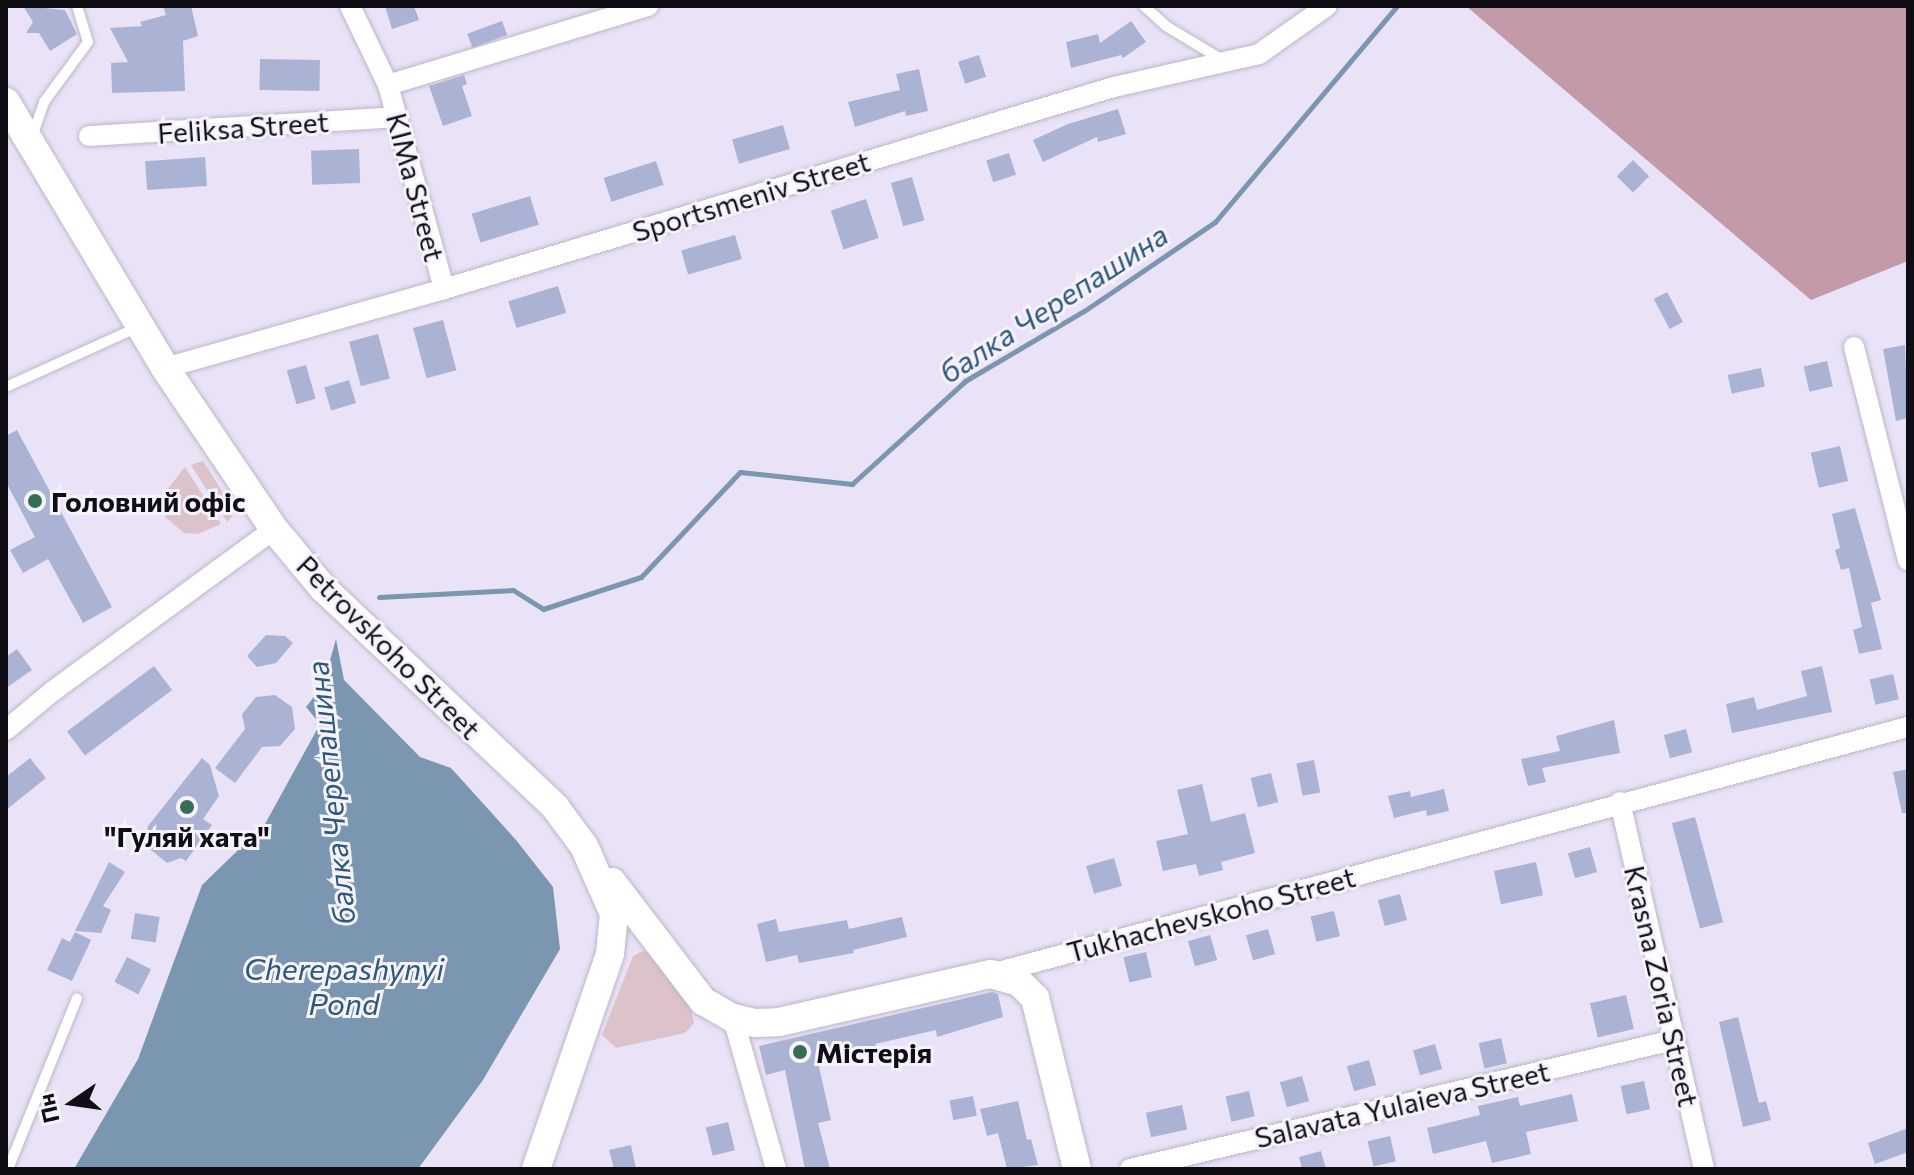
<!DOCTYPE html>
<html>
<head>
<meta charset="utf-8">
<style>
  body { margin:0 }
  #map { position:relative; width:1914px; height:1175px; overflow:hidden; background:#eae3f7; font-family:Commissioner,sans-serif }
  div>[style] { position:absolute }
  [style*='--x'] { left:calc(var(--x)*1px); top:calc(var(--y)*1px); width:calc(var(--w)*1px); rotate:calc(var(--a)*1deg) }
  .green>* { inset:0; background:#dcc3ca }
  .forest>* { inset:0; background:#c39ba8 }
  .water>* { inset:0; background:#7b96b0 }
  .stream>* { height:5px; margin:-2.5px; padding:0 2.5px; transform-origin:2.5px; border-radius:2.5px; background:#7b96b0 }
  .building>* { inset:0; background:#abb3d5; transform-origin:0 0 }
  .roads { filter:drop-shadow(0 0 2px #bdb6c9) drop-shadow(0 0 2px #bdb6c9) }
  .lane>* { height:10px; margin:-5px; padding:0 5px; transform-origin:5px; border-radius:5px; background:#fff }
  .street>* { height:20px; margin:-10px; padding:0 10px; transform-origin:10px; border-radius:10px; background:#fff }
  .secondary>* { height:28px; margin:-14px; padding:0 14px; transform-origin:14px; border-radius:14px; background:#fff }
  .dots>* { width:22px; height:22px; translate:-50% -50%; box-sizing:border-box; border:4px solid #f6f2fe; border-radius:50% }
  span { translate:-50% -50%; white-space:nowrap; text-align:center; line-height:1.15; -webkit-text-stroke:6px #f6f2fe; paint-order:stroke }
  .street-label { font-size:28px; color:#100d14 }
  .poi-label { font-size:28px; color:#100d14; font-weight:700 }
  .left { translate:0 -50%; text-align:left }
  .water-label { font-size:30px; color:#2c587e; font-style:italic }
  .frame { position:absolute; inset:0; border:8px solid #100d14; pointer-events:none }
  .north { position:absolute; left:32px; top:1063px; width:80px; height:80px; -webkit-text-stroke:6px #f6f2fe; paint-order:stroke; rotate:257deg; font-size:22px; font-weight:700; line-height:32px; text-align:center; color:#100d14 }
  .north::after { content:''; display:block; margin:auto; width:28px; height:36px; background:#100d14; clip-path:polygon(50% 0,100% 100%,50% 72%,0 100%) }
</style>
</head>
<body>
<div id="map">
  <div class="green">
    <div style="clip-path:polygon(203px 461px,233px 508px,234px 514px,227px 522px,191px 465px)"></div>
    <div style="clip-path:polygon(185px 467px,221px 524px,198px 534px,184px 533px,165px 517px,166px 491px)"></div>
    <div style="clip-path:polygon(642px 951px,651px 953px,691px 1008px,694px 1023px,685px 1033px,616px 1048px,602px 1035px,633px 956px)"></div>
  </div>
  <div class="forest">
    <div style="clip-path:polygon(1466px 6px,1908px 6px,1908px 261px,1811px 300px)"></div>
  </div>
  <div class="water">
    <div style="clip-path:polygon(336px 639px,344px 680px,420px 757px,451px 768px,516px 840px,553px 887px,560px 949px,483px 1080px,418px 1169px,74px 1169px,138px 1059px,202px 885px,265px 824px,320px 724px,306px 707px,323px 685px)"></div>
  </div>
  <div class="stream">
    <div style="--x:379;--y:597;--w:134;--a:-3"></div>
    <div style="--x:513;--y:590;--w:36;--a:32"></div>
    <div style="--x:543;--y:609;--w:103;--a:-18.1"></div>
    <div style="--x:641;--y:577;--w:144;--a:-46.7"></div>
    <div style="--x:740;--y:472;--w:113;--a:6.1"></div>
    <div style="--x:852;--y:484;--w:153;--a:-42.3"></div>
    <div style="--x:965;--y:381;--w:138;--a:-30.5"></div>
    <div style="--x:1084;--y:311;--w:158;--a:-34.2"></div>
    <div style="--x:1215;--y:222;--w:282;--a:-49.9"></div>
  </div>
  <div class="building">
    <div style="clip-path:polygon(23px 6px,65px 10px,77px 34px,50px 51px,39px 33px,26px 33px,33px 22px)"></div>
    <div style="clip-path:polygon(163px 6px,191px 6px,198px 36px,183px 41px,185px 91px,112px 93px,111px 63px,128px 62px,110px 28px,142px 26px,140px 22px,166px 15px)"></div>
    <div style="clip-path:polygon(385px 6px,414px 6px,419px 20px,392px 29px)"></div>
    <div style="left:502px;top:21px;width:15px;height:37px;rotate:70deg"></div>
    <div style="clip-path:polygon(1131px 21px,1146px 42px,1123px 58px,1121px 55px,1071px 68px,1066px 42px,1098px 34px,1100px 43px)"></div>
    <div style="left:979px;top:55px;width:23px;height:22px;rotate:72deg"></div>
    <div style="left:260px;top:59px;width:60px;height:31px;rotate:1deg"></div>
    <div style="clip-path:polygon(919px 69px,928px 111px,906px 116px,905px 111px,855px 127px,848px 102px,900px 90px,896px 74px)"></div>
    <div style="clip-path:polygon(464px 75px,467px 84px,462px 86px,472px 116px,443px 126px,429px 86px)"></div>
    <div style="clip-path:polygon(1118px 109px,1126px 134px,1098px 142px,1097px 137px,1043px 162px,1033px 140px,1068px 124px)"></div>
    <div style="left:783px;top:125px;width:25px;height:53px;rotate:74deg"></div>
    <div style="left:359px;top:149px;width:34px;height:48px;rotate:88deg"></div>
    <div style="left:1009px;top:153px;width:23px;height:24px;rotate:72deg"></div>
    <div style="left:205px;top:157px;width:29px;height:60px;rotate:86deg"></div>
    <div style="left:1633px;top:160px;width:23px;height:23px;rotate:45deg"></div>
    <div style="left:656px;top:161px;width:25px;height:55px;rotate:72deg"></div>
    <div style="left:912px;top:177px;width:45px;height:22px;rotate:74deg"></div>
    <div style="left:530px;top:196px;width:30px;height:61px;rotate:73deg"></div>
    <div style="left:866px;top:199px;width:41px;height:37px;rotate:72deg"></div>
    <div style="left:735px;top:235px;width:25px;height:56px;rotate:74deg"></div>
    <div style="left:558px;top:286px;width:28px;height:52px;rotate:73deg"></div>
    <div style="left:1667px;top:292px;width:34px;height:15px;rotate:62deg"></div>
    <div style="left:443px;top:320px;width:52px;height:31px;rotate:75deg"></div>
    <div style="left:378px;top:334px;width:46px;height:30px;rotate:75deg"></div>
    <div style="clip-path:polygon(1905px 345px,1908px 418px,1896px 421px,1883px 349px)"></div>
    <div style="left:1827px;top:361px;width:26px;height:24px;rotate:77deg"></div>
    <div style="left:306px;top:365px;width:35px;height:20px;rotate:74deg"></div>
    <div style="left:1761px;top:368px;width:19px;height:34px;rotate:78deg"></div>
    <div style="left:349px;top:380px;width:24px;height:26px;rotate:73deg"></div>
    <div style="clip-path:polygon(17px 430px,112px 607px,83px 623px,48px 559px,23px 573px,10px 550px,35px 537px,6px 482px,6px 436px)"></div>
    <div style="left:1840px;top:446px;width:36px;height:30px;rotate:77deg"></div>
    <div style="clip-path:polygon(1855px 508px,1881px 600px,1871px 603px,1882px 649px,1859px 654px,1853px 630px,1862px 627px,1849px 568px,1841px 570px,1835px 550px,1840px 548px,1832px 514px)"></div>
    <div style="clip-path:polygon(266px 635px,285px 636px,293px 643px,276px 663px,257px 667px,247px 656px)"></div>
    <div style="clip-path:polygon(17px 649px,32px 670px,6px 688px,6px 657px)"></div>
    <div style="left:154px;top:666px;width:30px;height:109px;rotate:53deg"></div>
    <div style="clip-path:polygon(1822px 666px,1832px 712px,1732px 733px,1726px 704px,1754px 697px,1757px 710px,1807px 696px,1801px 671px)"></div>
    <div style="left:1893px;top:674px;width:26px;height:24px;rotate:77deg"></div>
    <div style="clip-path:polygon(275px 695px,292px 707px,295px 729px,280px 746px,262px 747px,235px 783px,215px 768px,245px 729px,242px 714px,256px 697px)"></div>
    <div style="clip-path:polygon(1614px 720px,1620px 753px,1542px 768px,1546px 782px,1528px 786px,1521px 759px,1560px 751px,1556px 736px)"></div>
    <div style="left:1686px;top:729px;width:24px;height:23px;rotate:75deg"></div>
    <div style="clip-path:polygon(30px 758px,46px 778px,6px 810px,6px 777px)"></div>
    <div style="clip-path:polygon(202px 758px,210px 765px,219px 796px,203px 819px,212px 825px,186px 861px,181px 858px,167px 863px,145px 845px,148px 826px)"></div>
    <div style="left:1314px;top:760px;width:33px;height:18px;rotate:79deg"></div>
    <div style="clip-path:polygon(1908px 769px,1908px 813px,1902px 813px,1893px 772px)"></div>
    <div style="left:1271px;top:773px;width:30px;height:21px;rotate:76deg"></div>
    <div style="clip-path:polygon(1202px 784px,1211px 822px,1245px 813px,1255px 853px,1221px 862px,1223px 870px,1199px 876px,1196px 864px,1163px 871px,1156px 841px,1188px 834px,1177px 790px)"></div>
    <div style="clip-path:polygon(1444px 789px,1449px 811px,1427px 816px,1426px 810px,1394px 818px,1388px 796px,1410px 791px,1411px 797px)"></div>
    <div style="left:1695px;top:817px;width:109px;height:24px;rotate:75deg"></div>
    <div style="left:1590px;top:847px;width:26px;height:23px;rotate:74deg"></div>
    <div style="left:1114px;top:858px;width:29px;height:29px;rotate:74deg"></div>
    <div style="clip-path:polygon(109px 862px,125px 872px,103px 906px,111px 910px,101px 933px,75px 931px)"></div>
    <div style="left:1536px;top:862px;width:34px;height:43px;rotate:78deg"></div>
    <div style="left:1400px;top:894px;width:27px;height:23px;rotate:75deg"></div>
    <div style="left:1334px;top:911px;width:26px;height:24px;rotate:77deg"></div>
    <div style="left:135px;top:913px;width:25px;height:26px;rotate:9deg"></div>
    <div style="clip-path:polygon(902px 917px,907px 937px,853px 950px,854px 953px,799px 963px,797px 955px,766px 962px,757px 924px,776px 919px,779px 932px,847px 920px,849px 929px)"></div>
    <div style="left:1268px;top:929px;width:26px;height:23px;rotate:74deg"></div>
    <div style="clip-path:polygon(75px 932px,91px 940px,72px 981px,47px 970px,62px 938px,70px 942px)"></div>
    <div style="left:1210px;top:935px;width:26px;height:23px;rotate:74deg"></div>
    <div style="left:1146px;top:952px;width:26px;height:23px;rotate:77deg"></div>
    <div style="left:127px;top:957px;width:27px;height:28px;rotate:27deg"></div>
    <div style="clip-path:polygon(992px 992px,998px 994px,1003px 1017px,937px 1037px,936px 1030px,875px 1044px,876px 1047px,818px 1062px,831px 1120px,818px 1123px,830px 1169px,805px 1169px,785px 1070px,766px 1075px,759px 1046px)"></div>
    <div style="left:1626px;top:995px;width:35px;height:37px;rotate:77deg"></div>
    <div style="clip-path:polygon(1738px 1017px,1759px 1103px,1766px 1101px,1771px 1120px,1743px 1127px,1719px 1022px)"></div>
    <div style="left:1501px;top:1038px;width:26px;height:23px;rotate:77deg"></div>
    <div style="left:1435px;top:1044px;width:26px;height:23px;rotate:74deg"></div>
    <div style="left:1369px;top:1060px;width:26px;height:23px;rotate:74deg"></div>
    <div style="left:1302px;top:1076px;width:26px;height:23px;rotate:74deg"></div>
    <div style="left:1644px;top:1081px;width:29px;height:24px;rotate:78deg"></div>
    <div style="left:1249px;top:1091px;width:26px;height:24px;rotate:77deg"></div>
    <div style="clip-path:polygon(1572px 1094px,1578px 1121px,1526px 1132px,1531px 1154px,1492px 1163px,1486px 1141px,1433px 1154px,1427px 1128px,1480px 1115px,1478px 1106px,1518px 1097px,1520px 1106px)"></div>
    <div style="left:973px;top:1096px;width:20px;height:24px;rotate:79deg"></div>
    <div style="clip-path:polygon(1018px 1101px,1027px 1140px,1031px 1139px,1038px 1165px,1007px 1169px,998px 1133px,987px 1136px,980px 1109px)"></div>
    <div style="left:1182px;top:1105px;width:25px;height:37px;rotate:78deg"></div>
    <div style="left:728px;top:1122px;width:29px;height:23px;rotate:76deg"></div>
    <div style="clip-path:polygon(1908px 1128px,1908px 1152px,1875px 1164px,1868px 1143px)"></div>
    <div style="left:1390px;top:1136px;width:26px;height:23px;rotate:77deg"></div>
    <div style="clip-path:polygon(631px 1145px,636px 1169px,614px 1169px,609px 1150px)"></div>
    <div style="clip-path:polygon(1321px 1151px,1326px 1169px,1302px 1169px,1299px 1157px)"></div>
  </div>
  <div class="roads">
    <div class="lane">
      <div style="--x:1144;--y:6;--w:30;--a:42"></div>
      <div style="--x:1166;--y:26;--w:68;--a:31.1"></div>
      <div style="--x:32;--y:137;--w:37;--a:-71"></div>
      <div style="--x:44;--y:102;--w:74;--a:-53.7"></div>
      <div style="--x:88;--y:42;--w:38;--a:-107"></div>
      <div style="--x:6;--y:387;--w:145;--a:-24.4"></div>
      <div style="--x:8;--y:1169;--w:184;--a:-68"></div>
    </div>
    <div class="street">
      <div style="--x:350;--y:6;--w:88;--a:64.3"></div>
      <div style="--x:388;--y:85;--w:212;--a:74.6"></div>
      <div style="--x:388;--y:85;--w:272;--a:-16.9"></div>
      <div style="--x:89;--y:136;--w:309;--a:-3.5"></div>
      <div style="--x:1854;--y:347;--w:220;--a:75.8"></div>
      <div style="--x:165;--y:368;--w:290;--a:-15.8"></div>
      <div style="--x:444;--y:289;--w:700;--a:-16.78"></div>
      <div style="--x:1114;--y:87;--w:149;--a:-12.8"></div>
      <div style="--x:1259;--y:54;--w:83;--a:-35.2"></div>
      <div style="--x:6;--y:730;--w:61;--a:-39.7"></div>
      <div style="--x:53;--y:691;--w:274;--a:-36.2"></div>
      <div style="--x:1620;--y:802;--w:376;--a:77.1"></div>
      <div style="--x:991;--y:974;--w:950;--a:-15.08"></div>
      <div style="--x:733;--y:1018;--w:157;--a:74.1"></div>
      <div style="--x:1130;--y:1169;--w:558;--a:-13.36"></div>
    </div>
    <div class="secondary">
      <div style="--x:6;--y:102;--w:310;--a:59.1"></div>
      <div style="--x:165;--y:368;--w:194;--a:55.9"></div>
      <div style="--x:274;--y:529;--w:77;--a:50.3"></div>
      <div style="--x:323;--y:588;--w:319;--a:43.3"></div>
      <div style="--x:555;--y:807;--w:49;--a:53.4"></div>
      <div style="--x:584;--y:846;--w:74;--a:66.2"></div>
      <div style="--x:614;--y:914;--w:40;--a:95.7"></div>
      <div style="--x:610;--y:954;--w:227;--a:109"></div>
      <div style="--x:612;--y:882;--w:150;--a:52.6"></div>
      <div style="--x:703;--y:1001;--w:34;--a:30"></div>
      <div style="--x:733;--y:1018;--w:23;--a:13"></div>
      <div style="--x:755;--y:1023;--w:24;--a:-2"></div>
      <div style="--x:779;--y:1022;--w:217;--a:-12.8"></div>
      <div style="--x:991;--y:974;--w:29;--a:16"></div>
      <div style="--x:1019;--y:982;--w:23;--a:45"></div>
      <div style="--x:1035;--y:998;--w:176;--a:76.2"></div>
    </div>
  </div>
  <div class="dots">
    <div style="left:35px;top:501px;background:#366e55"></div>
    <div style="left:187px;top:807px;background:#366e55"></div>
    <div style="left:800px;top:1052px;background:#366e55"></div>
  </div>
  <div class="street-label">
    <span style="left:243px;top:127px;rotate:-4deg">Feliksa Street</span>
    <span style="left:416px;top:187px;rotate:75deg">KIMa Street</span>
    <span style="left:751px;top:196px;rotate:-17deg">Sportsmeniv Street</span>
    <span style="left:389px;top:647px;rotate:45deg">Petrovskoho Street</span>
    <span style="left:1211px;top:914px;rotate:-15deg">Tukhachevskoho Street</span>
    <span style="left:1662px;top:986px;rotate:77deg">Krasna Zoria Street</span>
    <span style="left:1402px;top:1104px;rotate:-13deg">Salavata Yulaieva Street</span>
  </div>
  <div class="poi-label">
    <span class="left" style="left:51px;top:501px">Головний офіс</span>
    <span style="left:187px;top:836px">"Гуляй хата"</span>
    <span class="left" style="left:816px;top:1052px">Містерія</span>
  </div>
  <div class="water-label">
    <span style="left:1053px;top:303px;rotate:-33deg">балка Черепашина</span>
    <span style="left:330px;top:793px;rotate:-96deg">балка Черепашина</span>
    <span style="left:344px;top:985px">Cherepashynyi<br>Pond</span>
  </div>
  <div class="frame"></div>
  <div class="north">Пн</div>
</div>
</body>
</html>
